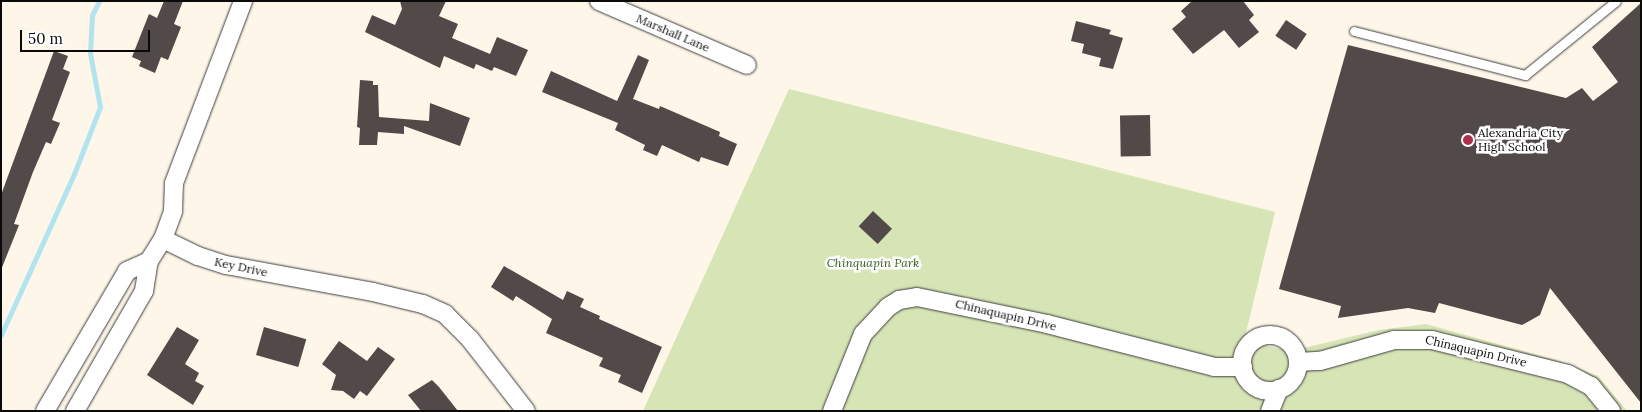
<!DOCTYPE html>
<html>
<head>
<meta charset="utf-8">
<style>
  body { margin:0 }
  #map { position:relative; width:1642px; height:412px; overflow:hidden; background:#fdf6e9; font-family:Lora,serif }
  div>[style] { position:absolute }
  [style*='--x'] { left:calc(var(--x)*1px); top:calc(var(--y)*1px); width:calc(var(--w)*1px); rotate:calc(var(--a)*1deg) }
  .green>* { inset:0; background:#d6e4b6 }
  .stream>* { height:5px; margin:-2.5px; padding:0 2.5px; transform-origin:2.5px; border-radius:2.5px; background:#b2e4f0 }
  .building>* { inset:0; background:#524a48; transform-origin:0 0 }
  .roads { filter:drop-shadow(0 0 1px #3d3d3d) drop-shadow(0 0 1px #3d3d3d) }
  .service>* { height:9px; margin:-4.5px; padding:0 4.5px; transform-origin:4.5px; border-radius:4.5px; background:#fff }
  .minor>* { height:18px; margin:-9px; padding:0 9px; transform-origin:9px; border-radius:9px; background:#fff }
  .minor>.ring { margin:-9px; padding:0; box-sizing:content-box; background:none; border:18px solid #fff; border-radius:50% }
  .dots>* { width:14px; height:14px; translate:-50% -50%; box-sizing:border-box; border:2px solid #fff; border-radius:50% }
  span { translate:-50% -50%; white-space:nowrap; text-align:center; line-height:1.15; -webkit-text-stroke:5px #fff; paint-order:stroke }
  .street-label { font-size:12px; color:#0a0a0a }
  .poi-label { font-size:12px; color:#0a0a0a }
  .left { translate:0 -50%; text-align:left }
  .park-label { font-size:12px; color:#375b21; font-style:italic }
  .frame { position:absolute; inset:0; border:2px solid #0a0a0a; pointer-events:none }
  .scale { position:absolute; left:20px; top:30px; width:130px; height:22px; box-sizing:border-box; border:2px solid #0a0a0a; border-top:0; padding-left:6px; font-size:15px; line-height:18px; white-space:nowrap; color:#0a0a0a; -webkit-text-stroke:4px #fff; paint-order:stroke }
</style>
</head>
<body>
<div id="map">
  <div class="green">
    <div style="clip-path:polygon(789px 89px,1275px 212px,1244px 341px,1291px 351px,1379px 330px,1426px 324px,1556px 360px,1598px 376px,1627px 411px,643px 411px)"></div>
  </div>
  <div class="stream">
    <div style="--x:1;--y:335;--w:177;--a:-65.6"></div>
    <div style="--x:74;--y:174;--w:72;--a:-68.8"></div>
    <div style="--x:100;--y:107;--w:55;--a:-100.5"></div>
    <div style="--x:90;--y:53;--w:38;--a:-87"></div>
    <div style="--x:92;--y:15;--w:16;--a:-63"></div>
  </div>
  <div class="building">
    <div style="clip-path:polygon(164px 1px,183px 1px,174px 24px,181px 27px,168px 60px,161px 57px,155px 73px,139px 66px,141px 61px,132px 57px,149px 14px,157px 18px)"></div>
    <div style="clip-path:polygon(400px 1px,446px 1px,439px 16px,458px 24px,452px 38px,490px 54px,497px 37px,528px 50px,516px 76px,494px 67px,492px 71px,476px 64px,474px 69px,444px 56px,440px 68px,365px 32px,372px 15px,395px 25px,402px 9px)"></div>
    <div style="clip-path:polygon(1192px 1px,1243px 1px,1254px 15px,1249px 20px,1259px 32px,1239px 48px,1224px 30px,1193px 54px,1172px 29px,1186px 17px,1181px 11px)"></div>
    <div style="clip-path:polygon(1641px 3px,1641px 403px,1550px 288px,1540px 315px,1522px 325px,1439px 303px,1435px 313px,1408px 308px,1338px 318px,1341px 306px,1279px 289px,1348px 45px,1566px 98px,1582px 88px,1593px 101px,1618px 82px,1592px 47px)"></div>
    <div style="left:1286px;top:20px;width:25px;height:19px;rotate:34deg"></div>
    <div style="clip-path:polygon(1076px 21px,1111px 30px,1109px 34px,1123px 38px,1113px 69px,1099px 66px,1101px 58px,1082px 53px,1084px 44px,1071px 41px)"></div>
    <div style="clip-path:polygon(54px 51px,68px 56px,63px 69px,70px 72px,52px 120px,60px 123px,51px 144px,46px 142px,33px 172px,14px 224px,19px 225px,1px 270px,1px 195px)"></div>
    <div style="clip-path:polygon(638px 55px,649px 60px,633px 99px,659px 109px,660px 106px,720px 132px,719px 136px,737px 144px,728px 166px,701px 157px,699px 162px,662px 145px,657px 156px,643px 150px,645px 145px,615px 130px,618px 123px,542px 92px,551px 71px,617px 101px)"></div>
    <div style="clip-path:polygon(360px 80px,373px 81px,373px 85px,378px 85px,379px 117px,429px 121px,430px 103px,470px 118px,460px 146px,404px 126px,404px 134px,378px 132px,377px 145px,359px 145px,360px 128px,357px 127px)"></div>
    <div style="left:1150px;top:115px;width:41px;height:30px;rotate:89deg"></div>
    <div style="left:873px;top:211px;width:26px;height:21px;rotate:43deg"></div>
    <div style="clip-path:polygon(504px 266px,563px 300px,567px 291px,584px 299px,580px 307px,600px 316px,599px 319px,662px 347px,642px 393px,618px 382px,621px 375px,599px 366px,603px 358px,546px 333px,552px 319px,516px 296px,513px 301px,491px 287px)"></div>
    <div style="clip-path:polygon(177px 327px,199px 340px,185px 364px,199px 373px,195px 381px,204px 386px,193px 405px,147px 375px)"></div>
    <div style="left:264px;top:327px;width:44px;height:29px;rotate:16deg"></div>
    <div style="clip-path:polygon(339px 341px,367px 361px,378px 347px,395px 359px,367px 396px,360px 391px,354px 399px,343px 391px,331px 390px,336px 375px,322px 364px)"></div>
    <div style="clip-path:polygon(432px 380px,439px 387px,458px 411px,421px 411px,408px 395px)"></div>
  </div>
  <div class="roads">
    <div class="service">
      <div style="--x:1354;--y:31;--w:177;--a:14.4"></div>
      <div style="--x:1525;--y:75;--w:117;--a:-39.1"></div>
    </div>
    <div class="minor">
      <div style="--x:599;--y:1;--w:161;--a:23.4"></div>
      <div style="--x:163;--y:239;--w:39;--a:26"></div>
      <div style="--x:198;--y:256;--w:29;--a:18"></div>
      <div style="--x:226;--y:265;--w:149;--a:10.4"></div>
      <div style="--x:373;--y:292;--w:51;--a:13.5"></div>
      <div style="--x:423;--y:304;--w:24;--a:24"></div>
      <div style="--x:445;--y:314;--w:35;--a:45"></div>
      <div style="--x:470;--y:339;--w:91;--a:52.1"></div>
      <div class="ring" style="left:1242px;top:335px;width:38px;height:38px"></div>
      <div style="--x:1298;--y:362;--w:22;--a:-3"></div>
      <div style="--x:1320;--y:361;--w:77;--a:-15.8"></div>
      <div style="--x:1394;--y:340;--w:38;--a:0"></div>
      <div style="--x:1432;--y:340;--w:140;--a:14"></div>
      <div style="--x:1568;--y:374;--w:26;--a:28"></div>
      <div style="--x:1591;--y:386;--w:32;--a:51"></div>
      <div style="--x:45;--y:411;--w:162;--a:-59.6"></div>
      <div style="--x:127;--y:271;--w:24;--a:-24"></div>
      <div style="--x:75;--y:411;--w:138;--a:-60.1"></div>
      <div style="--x:144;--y:291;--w:30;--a:-81"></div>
      <div style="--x:149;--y:261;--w:26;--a:-58"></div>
      <div style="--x:163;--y:239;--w:30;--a:-70"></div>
      <div style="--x:173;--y:211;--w:28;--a:-88"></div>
      <div style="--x:174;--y:183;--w:195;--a:-69.2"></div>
      <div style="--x:832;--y:411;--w:83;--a:-68.1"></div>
      <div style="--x:863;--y:334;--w:37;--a:-47"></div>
      <div style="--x:888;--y:307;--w:13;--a:-32"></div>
      <div style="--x:899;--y:300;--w:18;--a:-9"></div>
      <div style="--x:917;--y:297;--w:133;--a:11.7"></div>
      <div style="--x:1047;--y:324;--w:172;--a:14.4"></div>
      <div style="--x:1214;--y:367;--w:29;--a:0"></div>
      <div style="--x:1270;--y:411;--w:24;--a:-68"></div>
    </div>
  </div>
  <div class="dots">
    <div style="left:1468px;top:140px;background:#ad2f4c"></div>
  </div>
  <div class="street-label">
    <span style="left:673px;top:33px;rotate:23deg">Marshall Lane</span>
    <span style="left:241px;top:267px;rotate:12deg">Key Drive</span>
    <span style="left:1006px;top:315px;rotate:13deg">Chinaquapin Drive</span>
    <span style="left:1476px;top:351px;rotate:13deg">Chinaquapin Drive</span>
  </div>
  <div class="poi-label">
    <span class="left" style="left:1478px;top:140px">Alexandria City<br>High School</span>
  </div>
  <div class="park-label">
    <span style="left:873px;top:263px">Chinquapin Park</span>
  </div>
  <div class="frame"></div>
  <div class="scale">50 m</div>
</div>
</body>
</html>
